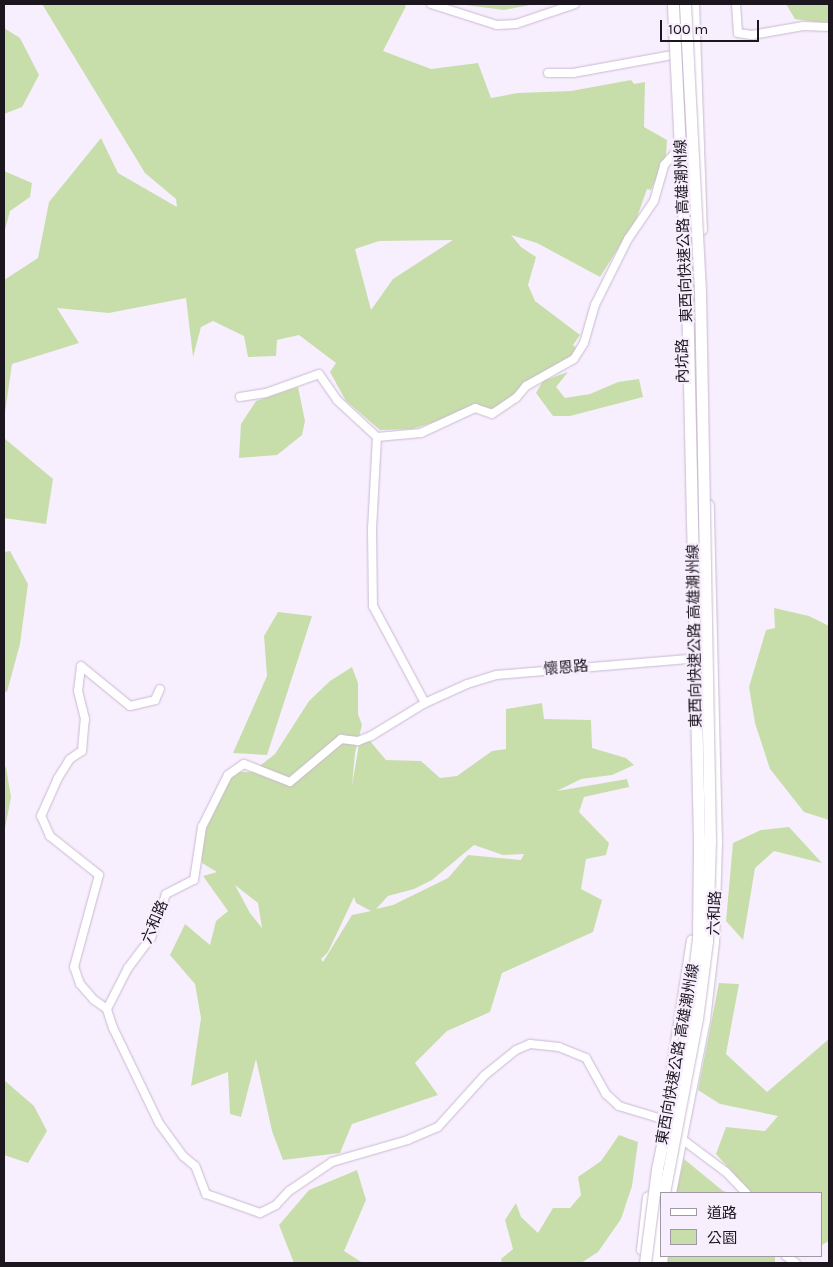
<!DOCTYPE html>
<html>
<head>
<meta charset="utf-8">
<style>
  body { margin:0 }
  #map { position:relative; width:833px; height:1267px; overflow:hidden; background:#f8effe; font-family:Karla,"Noto Sans TC",sans-serif }
  div>[style] { position:absolute }
  [style*='--x'] { left:calc(var(--x)*1px); top:calc(var(--y)*1px); width:calc(var(--w)*1px); rotate:calc(var(--a)*1deg) }
  .green>* { inset:0; background:#c8deaa; transform-origin:0 0 }
  .roads { filter:drop-shadow(0 0 1px #c9b9d2) drop-shadow(0 0 1px #c9b9d2) }
  .minor>* { height:8px; margin:-4px; padding:0 4px; transform-origin:4px; border-radius:4px; background:#fff }
  .major>* { height:10px; margin:-5px; padding:0 5px; transform-origin:5px; border-radius:5px; background:#fff }
  .highway>* { height:11px; margin:-5.5px; padding:0 5.5px; transform-origin:5.5px; border-radius:5.5px; background:#fff }
  .bridges { filter:drop-shadow(0 0 1px #c9b9d2) drop-shadow(0 0 1px #c9b9d2) }
  .highway-bridge>* { height:11px; margin:-5.5px; padding:0 5.5px; transform-origin:5.5px; border-radius:5.5px; background:#fff }
  span { translate:-50% -50%; white-space:nowrap; text-align:center; line-height:1.15; -webkit-text-stroke:4.5px #f8effe; paint-order:stroke }
  .street-label { font-size:15px; color:#1c171f }
  .frame { position:absolute; inset:0; border:5px solid #1c171f; pointer-events:none }
  .legend { position:absolute; left:660px; top:1192px; width:162px; height:65px; box-sizing:border-box; background:#f8effe; border:1px solid #a099a5; margin:0; padding:6px 9px; list-style:none; font-size:15px; color:#1c171f }
  .legend li { display:flex; align-items:center; gap:10px; height:25px }
  .legend b { width:25px; border:1px solid #a099a5 }
  .scale { position:absolute; left:660px; top:20px; width:99px; height:22px; box-sizing:border-box; border:2px solid #1c171f; border-top:0; padding-left:6px; font-size:15px; line-height:18px; white-space:nowrap; color:#1c171f; -webkit-text-stroke:4px #f8effe; paint-order:stroke }
</style>
</head>
<body>
<div id="map">
  <div class="green">
    <div style="clip-path:polygon(evenodd,42px 4px,404px 4px,406px 6px,383px 51px,431px 69px,478px 63px,491px 98px,518px 93px,571px 91px,631px 80px,634px 84px,645px 82px,644px 127px,667px 140px,666px 155px,651px 190px,647px 189px,636px 220px,600px 277px,537px 243px,511px 235px,521px 247px,536px 257px,528px 285px,535px 301px,580px 335px,573px 345px,578px 350px,561px 365px,539px 375px,494px 409px,483px 407px,412px 429px,380px 430px,346px 401px,330px 372px,336px 363px,299px 335px,277px 340px,276px 356px,248px 357px,244px 336px,213px 321px,201px 327px,193px 357px,186px 298px,109px 313px,57px 308px,79px 343px,12px 364px,4px 420px,4px 280px,38px 258px,49px 202px,101px 138px,118px 173px,177px 207px,176px 199px,145px 173px,42px 4px,453px 240px,393px 279px,371px 310px,355px 249px,379px 241px,453px 240px)"></div>
    <div style="clip-path:polygon(457px 4px,535px 4px,504px 10px)"></div>
    <div style="clip-path:polygon(786px 4px,829px 4px,829px 24px,795px 19px)"></div>
    <div style="clip-path:polygon(4px 28px,20px 38px,39px 75px,22px 107px,4px 114px)"></div>
    <div style="clip-path:polygon(4px 171px,32px 183px,30px 197px,10px 211px,4px 234px)"></div>
    <div style="clip-path:polygon(568px 372px,556px 387px,565px 398px,590px 394px,618px 382px,639px 379px,643px 397px,570px 416px,553px 416px,536px 393px,543px 381px)"></div>
    <div style="clip-path:polygon(298px 387px,305px 421px,302px 435px,277px 455px,239px 458px,241px 424px,256px 401px)"></div>
    <div style="clip-path:polygon(4px 438px,53px 479px,46px 524px,4px 518px)"></div>
    <div style="clip-path:polygon(10px 551px,28px 584px,20px 644px,7px 692px,4px 691px,4px 552px)"></div>
    <div style="clip-path:polygon(774px 608px,809px 616px,829px 626px,829px 820px,804px 812px,770px 769px,755px 723px,749px 687px,766px 630px,775px 628px)"></div>
    <div style="clip-path:polygon(278px 612px,312px 616px,267px 755px,233px 753px,267px 676px,264px 636px)"></div>
    <div style="clip-path:polygon(evenodd,352px 667px,358px 683px,358px 714px,362px 725px,355px 753px,352px 786px,359px 744px,370px 741px,386px 760px,421px 761px,440px 778px,457px 776px,492px 751px,506px 749px,506px 709px,542px 703px,544px 719px,591px 720px,592px 748px,626px 758px,634px 765px,612px 775px,581px 779px,557px 791px,627px 779px,629px 787px,584px 797px,579px 812px,609px 843px,606px 855px,586px 859px,581px 889px,602px 900px,593px 932px,502px 973px,490px 1012px,447px 1031px,415px 1063px,438px 1095px,352px 1124px,340px 1153px,283px 1160px,272px 1131px,256px 1059px,241px 1117px,230px 1114px,228px 1072px,191px 1086px,201px 1018px,195px 984px,170px 955px,185px 924px,210px 945px,216px 921px,228px 911px,203px 876px,217px 872px,202px 863px,198px 844px,229px 780px,239px 772px,252px 772px,275px 754px,309px 701px,330px 681px,352px 667px,474px 845px,503px 855px,524px 854px,521px 860px,468px 855px,448px 878px,393px 905px,376px 909px,388px 896px,414px 889px,432px 880px,474px 845px,352px 667px,235px 885px,258px 903px,262px 928px,250px 913px,235px 885px,352px 667px,354px 897px,356px 903px,371px 911px,352px 915px,323px 962px,321px 959px,328px 952px,354px 897px)"></div>
    <div style="clip-path:polygon(6px 767px,11px 797px,4px 834px,4px 768px)"></div>
    <div style="clip-path:polygon(789px 827px,822px 863px,774px 851px,755px 868px,743px 940px,726px 921px,733px 843px,761px 830px)"></div>
    <div style="clip-path:polygon(719px 983px,739px 984px,726px 1054px,767px 1092px,829px 1039px,829px 1241px,822px 1245px,822px 1193px,751px 1193px,716px 1154px,726px 1127px,765px 1131px,778px 1116px,720px 1104px,698px 1090px)"></div>
    <div style="clip-path:polygon(4px 1080px,34px 1106px,47px 1131px,28px 1163px,4px 1155px)"></div>
    <div style="clip-path:polygon(619px 1135px,638px 1142px,632px 1186px,621px 1219px,598px 1252px,581px 1263px,502px 1263px,501px 1259px,513px 1249px,505px 1220px,516px 1203px,521px 1217px,538px 1233px,553px 1208px,570px 1208px,581px 1195px,578px 1177px,601px 1161px)"></div>
    <div style="clip-path:polygon(684px 1159px,723px 1191px,730px 1193px,676px 1193px)"></div>
    <div style="clip-path:polygon(357px 1170px,366px 1200px,344px 1251px,363px 1263px,294px 1263px,279px 1225px,309px 1190px)"></div>
    <div style="left:667px;top:1256px;width:108px;height:7px"></div>
  </div>
  <div class="roads">
    <div class="minor">
      <div style="--x:431;--y:4;--w:69;--a:17.7"></div>
      <div style="--x:497;--y:25;--w:19;--a:-3"></div>
      <div style="--x:516;--y:24;--w:62;--a:-18.7"></div>
      <div style="--x:736;--y:4;--w:29;--a:86"></div>
      <div style="--x:738;--y:33;--w:14;--a:8"></div>
      <div style="--x:752;--y:35;--w:52;--a:-10"></div>
      <div style="--x:803;--y:26;--w:26;--a:2"></div>
      <div style="--x:548;--y:73;--w:25;--a:0"></div>
      <div style="--x:573;--y:73;--w:101;--a:-10.3"></div>
      <div style="--x:240;--y:397;--w:26;--a:-9"></div>
      <div style="--x:266;--y:393;--w:56;--a:-19.7"></div>
      <div style="--x:319;--y:374;--w:32;--a:55"></div>
      <div style="--x:337;--y:400;--w:54;--a:42.8"></div>
      <div style="--x:377;--y:437;--w:44;--a:-5.2"></div>
      <div style="--x:421;--y:433;--w:60;--a:-24.8"></div>
      <div style="--x:475;--y:408;--w:18;--a:19"></div>
      <div style="--x:492;--y:414;--w:29;--a:-34"></div>
      <div style="--x:516;--y:398;--w:16;--a:-50"></div>
      <div style="--x:526;--y:386;--w:55;--a:-29.4"></div>
      <div style="--x:574;--y:359;--w:19;--a:-58"></div>
      <div style="--x:584;--y:343;--w:40;--a:-74"></div>
      <div style="--x:595;--y:305;--w:74;--a:-63.4"></div>
      <div style="--x:628;--y:239;--w:46;--a:-55.6"></div>
      <div style="--x:654;--y:201;--w:37;--a:-74"></div>
      <div style="--x:664;--y:165;--w:16;--a:-47"></div>
      <div style="--x:377;--y:437;--w:91;--a:93.1"></div>
      <div style="--x:372;--y:528;--w:78;--a:89.3"></div>
      <div style="--x:373;--y:606;--w:110;--a:61.8"></div>
      <div style="--x:107;--y:1009;--w:16;--a:-145"></div>
      <div style="--x:94;--y:1000;--w:21;--a:-131"></div>
      <div style="--x:80;--y:984;--w:18;--a:-109"></div>
      <div style="--x:74;--y:967;--w:95;--a:-74.8"></div>
      <div style="--x:99;--y:875;--w:63;--a:-141.5"></div>
      <div style="--x:50;--y:836;--w:22;--a:-114"></div>
      <div style="--x:41;--y:816;--w:42;--a:-65.9"></div>
      <div style="--x:58;--y:778;--w:22;--a:-58"></div>
      <div style="--x:70;--y:759;--w:14;--a:-34"></div>
      <div style="--x:82;--y:751;--w:32;--a:-85"></div>
      <div style="--x:85;--y:719;--w:29;--a:-104"></div>
      <div style="--x:78;--y:691;--w:25;--a:-83"></div>
      <div style="--x:81;--y:666;--w:63;--a:39.2"></div>
      <div style="--x:130;--y:706;--w:26;--a:-13"></div>
      <div style="--x:155;--y:700;--w:12;--a:-66"></div>
      <div style="--x:668;--y:1125;--w:8;--a:-135"></div>
      <div style="--x:662;--y:1119;--w:45;--a:-163.2"></div>
      <div style="--x:619;--y:1106;--w:18;--a:-137"></div>
      <div style="--x:606;--y:1094;--w:41;--a:-119.1"></div>
      <div style="--x:586;--y:1058;--w:29;--a:-158"></div>
      <div style="--x:559;--y:1047;--w:29;--a:-174"></div>
      <div style="--x:530;--y:1044;--w:15;--a:157"></div>
      <div style="--x:516;--y:1050;--w:40;--a:141"></div>
      <div style="--x:485;--y:1075;--w:70;--a:132.1"></div>
      <div style="--x:438;--y:1127;--w:33;--a:157"></div>
      <div style="--x:408;--y:1140;--w:79;--a:163.9"></div>
      <div style="--x:332;--y:1162;--w:52;--a:146"></div>
      <div style="--x:289;--y:1191;--w:19;--a:133"></div>
      <div style="--x:276;--y:1205;--w:18;--a:153"></div>
      <div style="--x:260;--y:1213;--w:57;--a:-160.6"></div>
      <div style="--x:206;--y:1194;--w:30;--a:-111"></div>
      <div style="--x:195;--y:1166;--w:16;--a:-140"></div>
      <div style="--x:183;--y:1156;--w:41;--a:-126"></div>
      <div style="--x:159;--y:1123;--w:106;--a:-115.8"></div>
      <div style="--x:113;--y:1028;--w:20;--a:-108"></div>
      <div style="--x:107;--y:1009;--w:46;--a:-62.9"></div>
      <div style="--x:128;--y:968;--w:38;--a:-53"></div>
      <div style="--x:151;--y:938;--w:46;--a:-71.2"></div>
      <div style="--x:166;--y:894;--w:31;--a:-27"></div>
      <div style="--x:194;--y:880;--w:54;--a:-81.4"></div>
      <div style="--x:202;--y:827;--w:58;--a:-63.4"></div>
      <div style="--x:228;--y:775;--w:19;--a:-35"></div>
      <div style="--x:244;--y:764;--w:49;--a:21.4"></div>
      <div style="--x:290;--y:782;--w:67;--a:-40.1"></div>
      <div style="--x:341;--y:739;--w:17;--a:7"></div>
      <div style="--x:358;--y:741;--w:14;--a:-21"></div>
      <div style="--x:371;--y:736;--w:63;--a:-31.4"></div>
      <div style="--x:425;--y:703;--w:46;--a:-24.3"></div>
      <div style="--x:467;--y:684;--w:31;--a:-17"></div>
      <div style="--x:497;--y:675;--w:203;--a:-4.8"></div>
      <div style="--x:679;--y:1137;--w:59;--a:36.7"></div>
      <div style="--x:726;--y:1172;--w:29;--a:46"></div>
      <div style="--x:786;--y:1256;--w:12;--a:35"></div>
    </div>
    <div class="major">
      <div style="--x:694;--y:4;--w:226;--a:88"></div>
      <div style="--x:672;--y:1068;--w:129;--a:-81.1"></div>
      <div style="--x:671;--y:1193;--w:176;--a:-78.9"></div>
      <div style="--x:705;--y:1020;--w:79;--a:-83.4"></div>
      <div style="--x:714;--y:942;--w:99;--a:-88.3"></div>
      <div style="--x:717;--y:843;--w:338;--a:-91.4"></div>
      <div style="--x:642;--y:1250;--w:53;--a:-83.5"></div>
      <div style="--x:662;--y:1263;--w:7;--a:-82"></div>
    </div>
    <div class="highway">
      <div style="--x:655;--y:1263;--w:57;--a:-83"></div>
    </div>
  </div>
  <div class="bridges">
    <div class="highway-bridge">
      <div style="--x:664;--y:1193;--w:177;--a:-79.3"></div>
      <div style="--x:697;--y:1019;--w:79;--a:-82.7"></div>
      <div style="--x:707;--y:941;--w:100;--a:-88.3"></div>
      <div style="--x:710;--y:841;--w:550;--a:-91.04"></div>
      <div style="--x:700;--y:291;--w:287;--a:-93"></div>
      <div style="--x:645;--y:1263;--w:95;--a:-82.7"></div>
      <div style="--x:657;--y:1169;--w:153;--a:-78.3"></div>
      <div style="--x:688;--y:1019;--w:81;--a:-82.9"></div>
      <div style="--x:698;--y:939;--w:98;--a:-89.4"></div>
      <div style="--x:699;--y:841;--w:549;--a:-91.25"></div>
      <div style="--x:687;--y:292;--w:288;--a:-92.8"></div>
    </div>
  </div>
  <div class="street-label">
    <span style="left:684px;top:231px;rotate:-92deg">東西向快速公路 高雄潮州線</span>
    <span style="left:683px;top:361px;rotate:-91deg">內坑路</span>
    <span style="left:695px;top:636px;rotate:-91deg">東西向快速公路 高雄潮州線</span>
    <span style="left:566px;top:668px;rotate:-5deg">懷恩路</span>
    <span style="left:715px;top:913px;rotate:-88deg">六和路</span>
    <span style="left:155px;top:922px;rotate:-67deg">六和路</span>
    <span style="left:678px;top:1054px;rotate:-80deg">東西向快速公路 高雄潮州線</span>
  </div>
  <div class="frame"></div>
  <ul class="legend">
  <li><b style="height:6px;background:#fff"></b>道路</li>
  <li><b style="height:14px;background:#c8deaa"></b>公園</li>
  </ul>
  <div class="scale">100 m</div>
</div>
</body>
</html>
